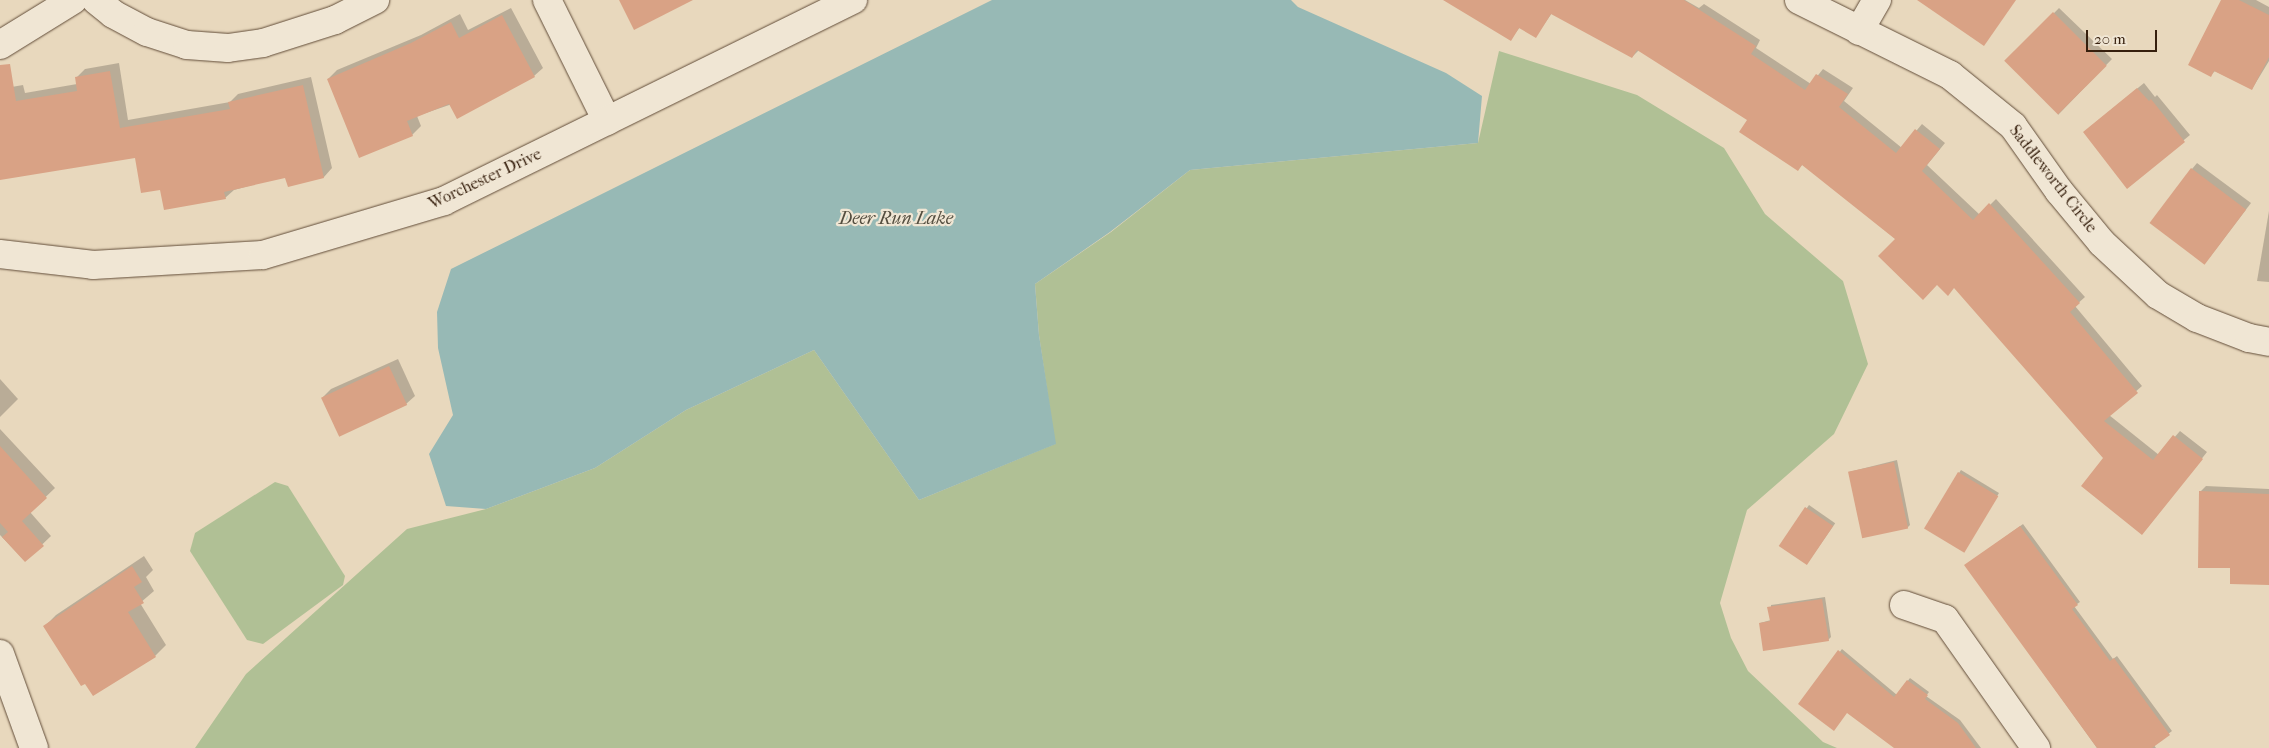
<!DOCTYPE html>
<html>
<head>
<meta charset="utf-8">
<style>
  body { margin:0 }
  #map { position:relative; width:2269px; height:748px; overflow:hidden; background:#e8d8bd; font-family:"IM FELL French Canon",serif }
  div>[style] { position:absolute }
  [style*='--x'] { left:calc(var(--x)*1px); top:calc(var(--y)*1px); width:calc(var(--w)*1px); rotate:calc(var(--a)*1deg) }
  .green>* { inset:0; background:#b0c095 }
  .water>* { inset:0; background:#97b9b5 }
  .shadow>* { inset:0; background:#0003; transform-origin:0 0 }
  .building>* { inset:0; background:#d9a285; transform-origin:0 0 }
  .roads { filter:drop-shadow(0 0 1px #624d39) drop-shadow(0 0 1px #624d39) }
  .minor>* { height:28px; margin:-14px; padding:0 14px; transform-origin:14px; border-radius:14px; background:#f0e6d4 }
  span { translate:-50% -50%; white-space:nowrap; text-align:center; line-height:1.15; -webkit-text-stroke:4.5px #f0e6d4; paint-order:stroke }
  .street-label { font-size:16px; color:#361f0d }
  .water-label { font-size:18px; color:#534d3f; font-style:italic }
  .scale { position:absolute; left:2086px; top:30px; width:71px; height:22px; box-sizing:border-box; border:2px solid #361f0d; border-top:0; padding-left:6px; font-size:15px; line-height:18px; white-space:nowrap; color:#361f0d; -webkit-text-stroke:4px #f0e6d4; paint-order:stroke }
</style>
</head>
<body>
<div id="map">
  <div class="green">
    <div style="clip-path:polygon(1499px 51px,1637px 95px,1724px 148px,1765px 214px,1843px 281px,1868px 364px,1834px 434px,1747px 510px,1720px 603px,1731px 638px,1748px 671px,1823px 742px,1837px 748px,195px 748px,246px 674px,407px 529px,486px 509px,595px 468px,686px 410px,814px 350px,919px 500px,1055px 444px,1039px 335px,1035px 284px,1111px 232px,1190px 170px,1478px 143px)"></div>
    <div style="clip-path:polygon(275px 482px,288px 486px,345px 576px,343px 585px,263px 644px,247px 640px,190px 551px,195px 533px)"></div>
  </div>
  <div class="water">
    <div style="clip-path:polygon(992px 0,1291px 0,1298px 7px,1446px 73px,1482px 96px,1478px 143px,1190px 170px,1110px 232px,1035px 284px,1039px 335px,1056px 444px,919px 500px,814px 350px,686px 410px,595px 468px,486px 509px,446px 506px,429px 454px,453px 415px,438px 348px,437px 312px,451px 269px)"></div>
  </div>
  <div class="shadow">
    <div style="clip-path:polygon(1469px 0,1685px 0,1699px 8px,1704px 4px,1760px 40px,1756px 48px,1811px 84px,1823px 69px,1853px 88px,1844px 101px,1902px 148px,1922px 124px,1945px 143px,1927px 165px,1980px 215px,1996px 199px,2085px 297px,2075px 306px,2142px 386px,2109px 415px,2159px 455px,2180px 431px,2207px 452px,2147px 528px,2104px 458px,1955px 287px,1803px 164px,1798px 169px,1749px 120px,1639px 50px,1632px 57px,1552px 13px,1536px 36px,1520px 27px,1511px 39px)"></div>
    <div style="clip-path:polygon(2222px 0,2256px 0,2269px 7px,2269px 61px,2252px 89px,2215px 71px,2211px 75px)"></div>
    <div style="clip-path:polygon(511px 8px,543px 68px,534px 76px,417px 116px,421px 126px,412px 135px,328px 79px,337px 70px,421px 35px,460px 14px,468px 30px)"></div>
    <div style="clip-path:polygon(2059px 8px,2112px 59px,2058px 115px,2058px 110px,2007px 61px)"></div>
    <div style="clip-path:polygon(119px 63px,128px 120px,230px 102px,238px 94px,311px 77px,332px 168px,324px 177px,289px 185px,286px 176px,234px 190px,225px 198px,162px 188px,136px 157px,0 179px,0 89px,23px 85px,25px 93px,77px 84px,76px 78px,85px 69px)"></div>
    <div style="clip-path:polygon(2144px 83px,2155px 97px,2157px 95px,2190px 135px,2127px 187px,2090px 127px)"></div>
    <div style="clip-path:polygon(2197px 163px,2251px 203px,2210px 257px,2192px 169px)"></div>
    <div style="clip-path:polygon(2269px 211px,2269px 282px,2257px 281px)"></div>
    <div style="clip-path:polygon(398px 359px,415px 396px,406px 404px,323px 397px,331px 389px)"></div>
    <div style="clip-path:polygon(0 379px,18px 399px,0 417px)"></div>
    <div style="clip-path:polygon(0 429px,55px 488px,30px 512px,51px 536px,25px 561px,0 535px)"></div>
    <div style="clip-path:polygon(1897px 460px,1910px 525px,1907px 528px,1849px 472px)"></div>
    <div style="clip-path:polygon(1961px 470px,1999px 493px,1966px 548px,1959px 473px)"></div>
    <div style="clip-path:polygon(2206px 486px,2269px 489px,2269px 583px,2231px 567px,2200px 492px)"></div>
    <div style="left:1809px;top:505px;width:32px;height:49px;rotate:35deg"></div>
    <div style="clip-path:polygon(2023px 524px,2080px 602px,2074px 606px,2113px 659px,2117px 656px,2172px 731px,2154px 745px,2156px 748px,2097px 748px,1966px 565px)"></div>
    <div style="clip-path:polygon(144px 556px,153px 570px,146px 577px,154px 591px,140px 603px,166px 645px,155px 656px,45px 626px,56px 615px)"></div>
    <div style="clip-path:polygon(1825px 597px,1831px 637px,1828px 640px,1760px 623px,1771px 620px,1771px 605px)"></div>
    <div style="clip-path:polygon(1842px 649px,1897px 695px,1910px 678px,1929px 692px,1926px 696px,1960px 720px,1981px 748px,1896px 748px,1847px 712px,1800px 704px)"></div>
  </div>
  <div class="building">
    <div style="clip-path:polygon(619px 0,693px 0,634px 30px)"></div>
    <div style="clip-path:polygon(1443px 0,1684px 0,1756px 46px,1751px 54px,1805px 90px,1816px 74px,1848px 94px,1839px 107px,1896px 153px,1915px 129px,1940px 149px,1922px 171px,1973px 220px,1989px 203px,2080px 303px,2070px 312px,2138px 393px,2104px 421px,2153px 460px,2173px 435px,2203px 459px,2142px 535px,2081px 486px,2103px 458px,1954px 288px,1948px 296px,1937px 285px,1923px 300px,1878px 256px,1895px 239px,1802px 165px,1798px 171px,1739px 132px,1747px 120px,1637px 50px,1632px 58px,1551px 14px,1536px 38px,1519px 28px,1511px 41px)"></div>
    <div style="clip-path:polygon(1917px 0,2016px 0,1984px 46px)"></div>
    <div style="clip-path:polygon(2221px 0,2239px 0,2269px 15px,2269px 57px,2252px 90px,2214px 71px,2211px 77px,2188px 65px)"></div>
    <div style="left:2053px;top:12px;width:76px;height:69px;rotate:45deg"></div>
    <div style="clip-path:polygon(502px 15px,535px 77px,457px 119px,449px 104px,407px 121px,413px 136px,359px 158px,327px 79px,411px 43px,451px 22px,459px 38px)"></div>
    <div style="clip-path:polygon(10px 64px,16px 101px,77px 91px,75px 77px,110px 71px,120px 128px,230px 109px,228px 102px,303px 85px,324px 178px,288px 187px,285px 178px,224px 192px,226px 199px,164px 210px,160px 190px,141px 193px,135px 158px,0 180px,0 65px)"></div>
    <div style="clip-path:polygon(2137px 88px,2149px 101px,2151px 99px,2185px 142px,2127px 189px,2083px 132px)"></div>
    <div style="left:2191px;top:168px;width:69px;height:69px;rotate:37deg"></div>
    <div style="left:389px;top:366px;width:43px;height:75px;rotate:65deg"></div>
    <div style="clip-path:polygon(0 446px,47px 498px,22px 521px,44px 546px,25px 562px,2px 537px,8px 532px,0 523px)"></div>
    <div style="left:1894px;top:462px;width:68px;height:47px;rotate:78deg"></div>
    <div style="left:1958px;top:472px;width:47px;height:66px;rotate:31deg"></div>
    <div style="clip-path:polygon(2199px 491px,2269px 494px,2269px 585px,2230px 584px,2230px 568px,2198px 568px)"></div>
    <div style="left:1805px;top:507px;width:34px;height:47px;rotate:34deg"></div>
    <div style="clip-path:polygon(2020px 526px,2078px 605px,2072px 609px,2110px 661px,2114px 658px,2170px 735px,2152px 748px,2097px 748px,1964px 565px)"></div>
    <div style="clip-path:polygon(132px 566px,142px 582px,134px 587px,144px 603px,128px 612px,156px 657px,93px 696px,85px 684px,81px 686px,43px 626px)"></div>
    <div style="clip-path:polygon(1822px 599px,1829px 641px,1763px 651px,1759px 623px,1770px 621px,1767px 607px)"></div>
    <div style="clip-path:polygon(1838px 650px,1894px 697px,1907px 680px,1928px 695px,1925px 699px,1958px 723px,1976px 748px,1894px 748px,1847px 713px,1834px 731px,1798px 704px)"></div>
  </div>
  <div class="roads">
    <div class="minor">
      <div style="--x:96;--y:0;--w:22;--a:39"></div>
      <div style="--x:113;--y:14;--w:38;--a:28"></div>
      <div style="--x:147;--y:32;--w:42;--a:18"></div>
      <div style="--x:187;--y:45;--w:41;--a:4.2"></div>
      <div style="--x:228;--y:48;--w:35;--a:-8"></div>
      <div style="--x:263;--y:43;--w:76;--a:-17.7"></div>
      <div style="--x:335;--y:20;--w:45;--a:-26.6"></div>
      <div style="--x:547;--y:0;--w:135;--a:63.6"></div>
      <div style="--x:1799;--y:0;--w:169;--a:26.4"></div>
      <div style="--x:1950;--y:75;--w:81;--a:39"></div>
      <div style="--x:2013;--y:126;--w:80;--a:54.7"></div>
      <div style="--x:2059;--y:191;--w:67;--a:50.4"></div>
      <div style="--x:2102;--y:243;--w:76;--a:42.9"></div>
      <div style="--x:2158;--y:295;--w:45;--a:30.5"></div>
      <div style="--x:2197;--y:318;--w:56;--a:21"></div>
      <div style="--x:2249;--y:338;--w:20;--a:11"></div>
      <div style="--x:1859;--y:31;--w:36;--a:-60"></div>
      <div style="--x:0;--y:45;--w:86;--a:-31.7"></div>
      <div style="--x:0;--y:254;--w:94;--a:6.7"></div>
      <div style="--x:93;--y:265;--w:170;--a:-3.4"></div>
      <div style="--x:263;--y:255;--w:189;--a:-16.6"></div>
      <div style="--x:444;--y:201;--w:456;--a:-26.2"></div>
      <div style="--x:1904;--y:605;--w:43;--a:18.9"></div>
      <div style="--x:1945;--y:619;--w:158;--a:54.8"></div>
      <div style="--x:0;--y:654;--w:100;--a:70.1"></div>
    </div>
  </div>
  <div class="street-label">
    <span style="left:485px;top:179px;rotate:-25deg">Worchester Drive</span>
    <span style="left:2053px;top:179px;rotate:52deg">Saddleworth Circle</span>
  </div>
  <div class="water-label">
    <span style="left:896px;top:219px">Deer Run Lake</span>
  </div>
  <div class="scale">20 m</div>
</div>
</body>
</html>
